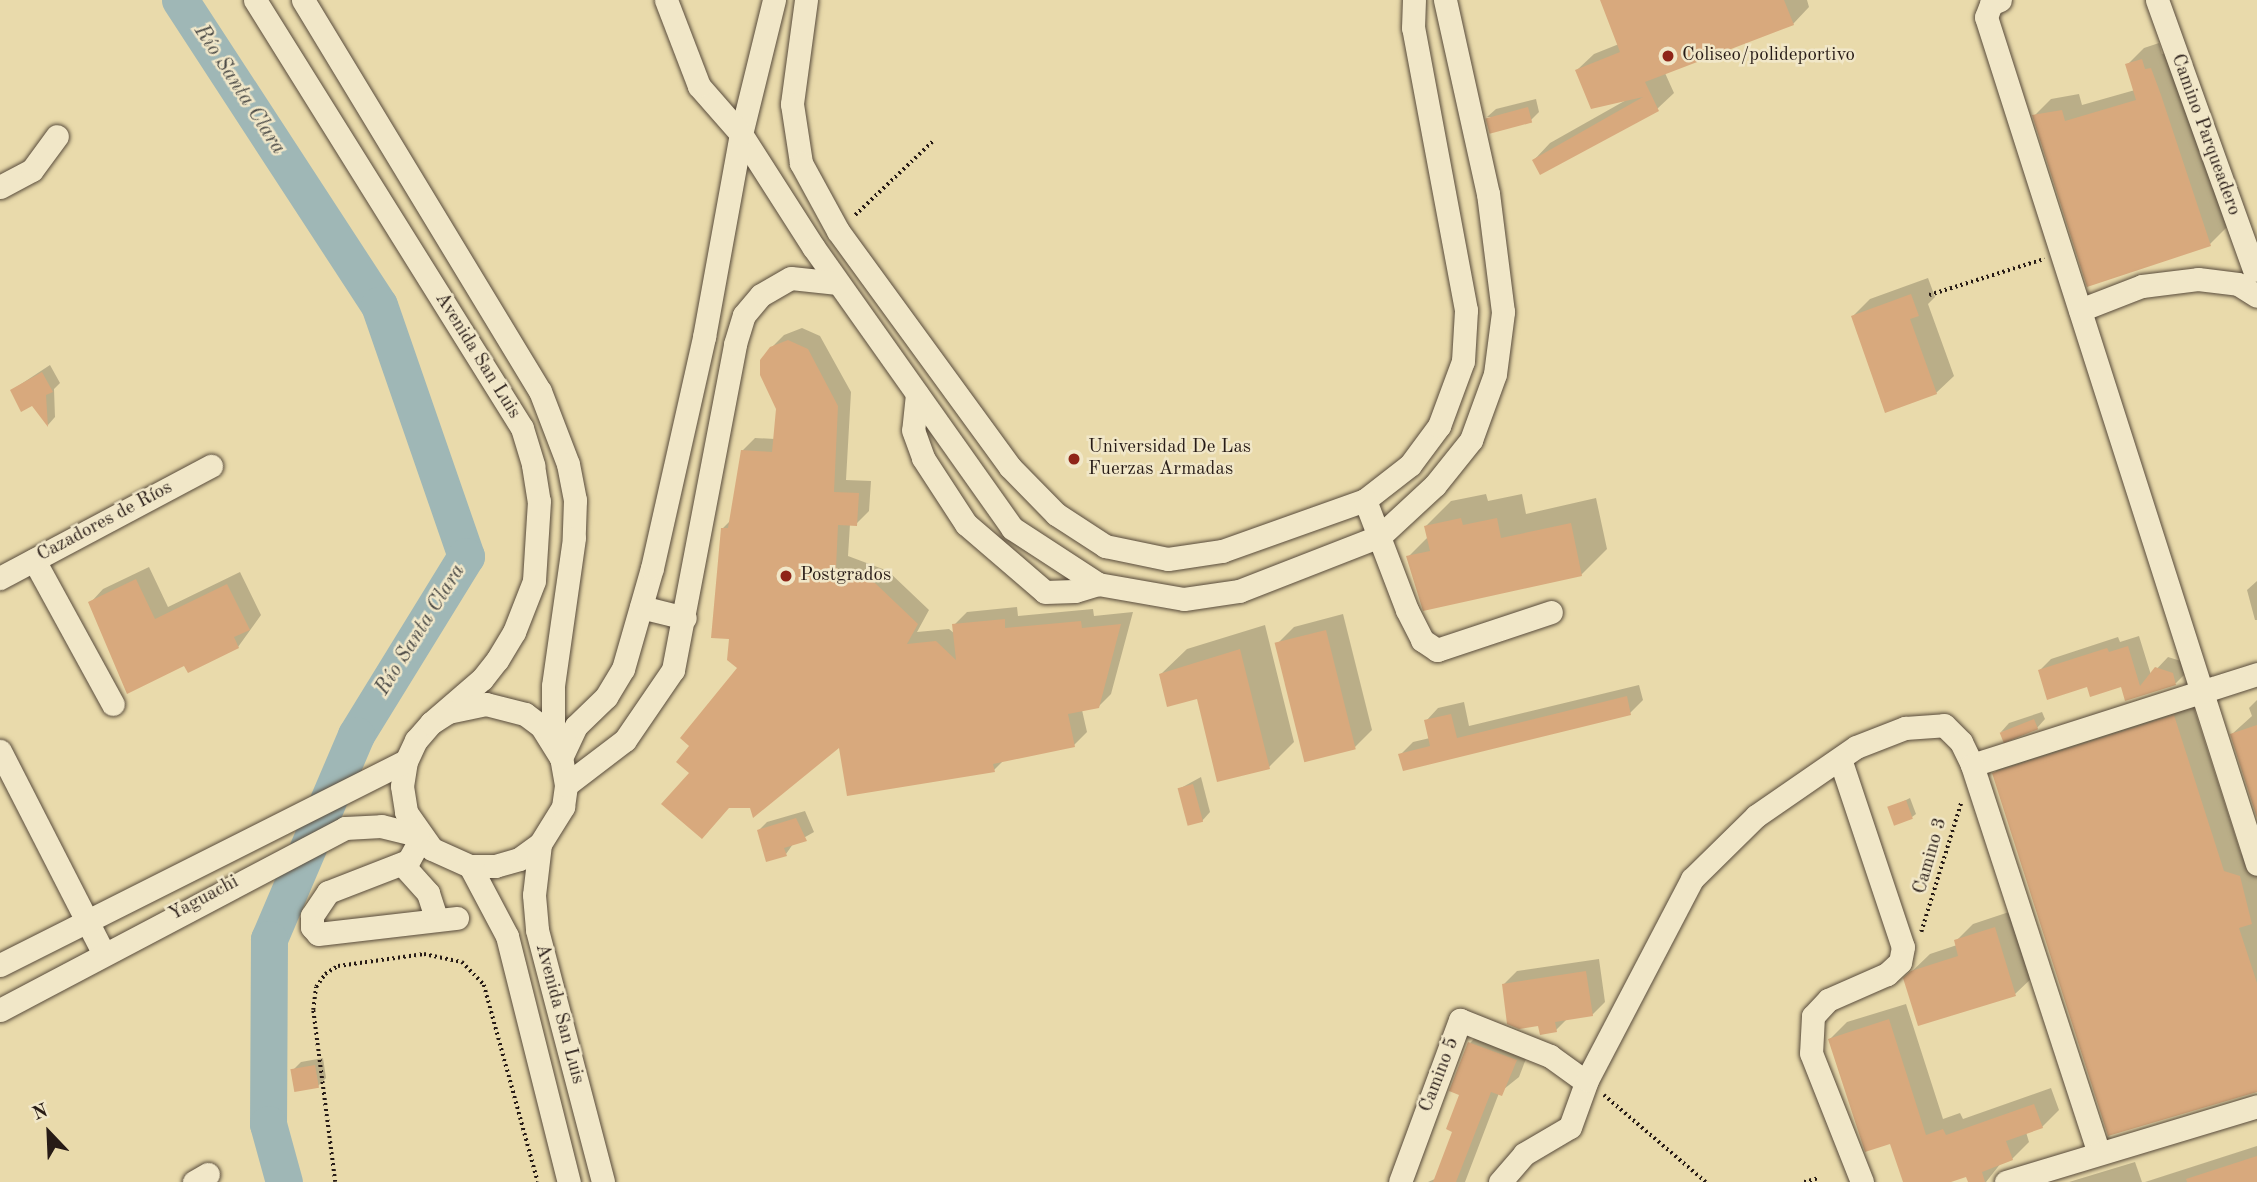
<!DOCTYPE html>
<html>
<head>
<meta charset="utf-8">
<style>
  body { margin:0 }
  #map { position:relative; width:2257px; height:1182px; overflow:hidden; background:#e9daab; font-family:"Old Standard TT",serif }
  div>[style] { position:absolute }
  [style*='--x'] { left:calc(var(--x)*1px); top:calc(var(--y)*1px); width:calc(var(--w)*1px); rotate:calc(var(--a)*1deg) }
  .shadow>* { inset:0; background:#0003 }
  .river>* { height:37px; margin:-18.5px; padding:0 18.5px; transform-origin:18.5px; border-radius:18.5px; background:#9fb7b6 }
  .building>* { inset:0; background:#d8a97d; transform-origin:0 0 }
  .path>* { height:3.5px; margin-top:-1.75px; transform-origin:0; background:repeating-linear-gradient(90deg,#271b16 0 2px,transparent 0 5.5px) }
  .roads { filter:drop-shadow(0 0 2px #584b3b) drop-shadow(0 0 2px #584b3b) }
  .minor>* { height:23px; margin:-11.5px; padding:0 11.5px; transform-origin:11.5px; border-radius:11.5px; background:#f1e7c8 }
  .dots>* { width:19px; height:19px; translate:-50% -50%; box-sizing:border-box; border:4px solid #f1e7c8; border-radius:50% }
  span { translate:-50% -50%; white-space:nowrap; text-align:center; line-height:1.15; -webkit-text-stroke:5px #f1e7c8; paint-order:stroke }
  .poi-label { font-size:19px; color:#271b16 }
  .left { translate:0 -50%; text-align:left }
  .street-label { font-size:19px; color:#271b16 }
  .water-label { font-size:21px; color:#4b4a46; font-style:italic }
  .north { position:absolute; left:14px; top:1098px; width:70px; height:70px; -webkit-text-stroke:5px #f1e7c8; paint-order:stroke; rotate:337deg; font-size:19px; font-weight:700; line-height:28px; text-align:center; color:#271b16 }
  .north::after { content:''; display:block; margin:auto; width:24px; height:32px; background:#271b16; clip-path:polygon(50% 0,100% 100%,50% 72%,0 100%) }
</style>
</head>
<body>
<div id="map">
  <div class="shadow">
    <div style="clip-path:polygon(1602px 0,1807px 0,1809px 7px,1793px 24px,1665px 73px,1674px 93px,1657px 109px,1534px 160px,1550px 143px,1628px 99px,1577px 70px,1594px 54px,1619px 44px)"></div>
    <div style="clip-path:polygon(2159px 43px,2162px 54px,2168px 52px,2227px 227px,2210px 244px,2034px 116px,2051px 99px,2079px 94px,2082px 105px,2135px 90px,2127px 65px,2144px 48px)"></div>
    <div style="clip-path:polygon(1536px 99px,1539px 112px,1531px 120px,1487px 117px,1496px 109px)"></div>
    <div style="clip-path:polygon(1928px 278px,1935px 297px,1928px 304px,1954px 376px,1936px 393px,1853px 316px,1870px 299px)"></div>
    <div style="clip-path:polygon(802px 328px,820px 336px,851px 392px,846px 480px,871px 481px,869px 511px,856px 524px,850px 524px,848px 556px,888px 571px,929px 610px,917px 632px,949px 629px,955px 634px,954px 625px,967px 612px,1017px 607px,1018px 616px,1093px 609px,1094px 616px,1133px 612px,1111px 694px,1098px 707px,1082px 710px,1087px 732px,1074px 745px,1004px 760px,994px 770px,840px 745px,752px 806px,691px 772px,692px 746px,739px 668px,731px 638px,722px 529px,731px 520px,742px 451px,755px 438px,775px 439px,777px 408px,771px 348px,784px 335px)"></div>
    <div style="clip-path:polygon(50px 365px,60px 383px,54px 389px,55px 417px,48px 425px,33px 404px,12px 390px)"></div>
    <div style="clip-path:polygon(1486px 494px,1488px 501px,1522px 494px,1526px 514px,1596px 498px,1607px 549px,1581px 575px,1408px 557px,1428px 537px,1426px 526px,1451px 501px)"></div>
    <div style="clip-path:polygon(149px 567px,168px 607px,240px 572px,261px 615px,238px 647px,185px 664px,91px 602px,103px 589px)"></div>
    <div style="clip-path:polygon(2257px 581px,2257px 620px,2255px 620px,2247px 590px)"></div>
    <div style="clip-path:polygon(1343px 614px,1372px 730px,1355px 747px,1277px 644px,1294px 627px)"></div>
    <div style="clip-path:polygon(1265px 625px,1294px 742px,1269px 767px,1198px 697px,1161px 674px,1187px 649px)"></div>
    <div style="clip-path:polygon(2139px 636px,2151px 675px,2168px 657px,2184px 662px,2187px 672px,2176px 683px,2127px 699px,2122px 685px,2088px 684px,2040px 670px,2051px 659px,2118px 637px,2120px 642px)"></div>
    <div style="clip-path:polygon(1639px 685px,1643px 700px,1630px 713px,1400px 755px,1413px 742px,1430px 738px,1426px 721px,1438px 708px,1464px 702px,1469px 726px)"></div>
    <div style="clip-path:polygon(2191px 699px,2241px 854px,2257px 861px,2257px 1090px,1993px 774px,2011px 757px)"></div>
    <div style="clip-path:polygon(2257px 700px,2257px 804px,2232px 734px,2252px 716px,2249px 708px)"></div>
    <div style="clip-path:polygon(2042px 712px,2045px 719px,2037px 728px,2001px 732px,2009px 723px)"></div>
    <div style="clip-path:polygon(1201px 777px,1210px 812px,1202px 821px,1179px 789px)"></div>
    <div style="clip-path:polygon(1910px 798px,1916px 814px,1912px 817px,1890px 808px)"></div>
    <div style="clip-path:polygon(805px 811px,814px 832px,793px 844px,786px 854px,759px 830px,767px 822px)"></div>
    <div style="clip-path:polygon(2012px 911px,2033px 977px,2015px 994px,1905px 978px,1930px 954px,1957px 945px,1956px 941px,1973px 924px)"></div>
    <div style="clip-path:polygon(1599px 959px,1605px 1002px,1592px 1015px,1568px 1018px,1556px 1030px,1539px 1024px,1504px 984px,1517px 971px)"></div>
    <div style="clip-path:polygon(1906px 1004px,1943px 1119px,1960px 1113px,1963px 1119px,2051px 1088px,2059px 1110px,2042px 1127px,2026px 1132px,2029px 1142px,2012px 1159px,2001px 1163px,1986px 1182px,1970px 1182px,1967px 1175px,1946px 1182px,1905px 1182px,1891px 1142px,1830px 1039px,1847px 1022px)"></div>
    <div style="clip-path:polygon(1487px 1026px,1532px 1043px,1519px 1077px,1499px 1093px,1465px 1182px,1428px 1182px,1437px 1178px,1455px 1131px,1461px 1094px,1451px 1090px,1470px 1043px)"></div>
    <div style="clip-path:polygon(323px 1058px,326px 1078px,318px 1086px,293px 1070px,301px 1062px)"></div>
    <div style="clip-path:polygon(2257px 1146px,2257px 1182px,2145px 1182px)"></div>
    <div style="clip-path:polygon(2135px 1162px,2142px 1182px,2069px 1182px)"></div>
  </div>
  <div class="river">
    <div style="--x:180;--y:0;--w:364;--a:56.9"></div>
    <div style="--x:379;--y:305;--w:266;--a:70.9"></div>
    <div style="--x:466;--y:556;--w:210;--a:121.6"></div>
    <div style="--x:356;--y:735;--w:222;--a:113.1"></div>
    <div style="--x:269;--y:939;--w:185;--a:90.3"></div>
    <div style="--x:268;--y:1124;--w:60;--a:74.6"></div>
  </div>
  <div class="building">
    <div style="clip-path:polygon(1600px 0,1784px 0,1794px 25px,1645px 82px,1659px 111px,1540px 175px,1532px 160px,1643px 97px,1591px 109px,1575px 70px,1620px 52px)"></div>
    <div style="clip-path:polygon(2142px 59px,2145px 69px,2151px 68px,2161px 95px,2211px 246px,2087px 287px,2032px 115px,2062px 110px,2065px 121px,2136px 100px,2125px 64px)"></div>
    <div style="left:1528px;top:107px;width:16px;height:44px;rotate:75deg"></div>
    <div style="clip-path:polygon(1911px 294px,1919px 316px,1910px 319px,1937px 394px,1885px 413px,1851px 316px)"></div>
    <div style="clip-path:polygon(788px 340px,808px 349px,838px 406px,834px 492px,859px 493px,857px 526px,838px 525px,836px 568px,875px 583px,918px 624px,907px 644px,936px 641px,956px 660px,952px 624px,1005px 619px,1005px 628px,1081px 621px,1082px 628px,1121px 624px,1099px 708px,1068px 714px,1075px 747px,993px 764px,995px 772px,847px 796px,839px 748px,753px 818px,750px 808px,729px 808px,702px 839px,661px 804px,689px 773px,676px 762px,689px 746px,680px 738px,737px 668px,727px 660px,729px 639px,711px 638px,721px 528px,728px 528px,741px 450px,772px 452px,776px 409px,760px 375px,760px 360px,770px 347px)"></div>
    <div style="clip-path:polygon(42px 372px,53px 392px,46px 395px,48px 427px,32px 406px,21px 412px,10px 390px)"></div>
    <div style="clip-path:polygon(1461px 518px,1463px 525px,1497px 518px,1501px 538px,1571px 523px,1582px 576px,1423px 611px,1406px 556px,1430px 551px,1424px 526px)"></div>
    <div style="clip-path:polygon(136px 579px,155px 619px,227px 584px,250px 630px,234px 637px,239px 648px,188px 673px,184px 666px,127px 694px,88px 602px)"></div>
    <div style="left:1326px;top:630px;width:123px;height:53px;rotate:76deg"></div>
    <div style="clip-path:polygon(2128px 646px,2140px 686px,2155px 667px,2173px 673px,2176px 685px,2125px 701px,2121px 687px,2090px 697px,2087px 687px,2047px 700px,2038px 670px,2107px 648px,2109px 652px)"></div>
    <div style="clip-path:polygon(1240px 649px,1270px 769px,1217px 782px,1197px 699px,1167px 707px,1159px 674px)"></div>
    <div style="clip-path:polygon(1627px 696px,1631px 715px,1403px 771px,1398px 754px,1430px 746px,1424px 720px,1451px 714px,1457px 738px)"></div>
    <div style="clip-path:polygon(2174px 715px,2224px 871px,2240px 876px,2252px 924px,2239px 928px,2257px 983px,2257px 1092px,2108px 1136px,1992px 773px)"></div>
    <div style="left:2034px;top:719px;width:11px;height:37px;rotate:68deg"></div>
    <div style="clip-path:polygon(2257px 725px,2257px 818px,2230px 734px)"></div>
    <div style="left:1193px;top:784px;width:39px;height:16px;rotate:75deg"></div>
    <div style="left:1906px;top:800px;width:20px;height:20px;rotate:70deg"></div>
    <div style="clip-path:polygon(796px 818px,807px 841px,784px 848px,787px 856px,766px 862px,757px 830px)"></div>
    <div style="clip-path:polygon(1995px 927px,2016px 996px,1918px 1026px,1903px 978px,1911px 971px,1958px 956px,1954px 940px)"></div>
    <div style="clip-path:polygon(1586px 971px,1593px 1016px,1555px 1022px,1557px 1032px,1540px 1035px,1538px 1026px,1519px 1029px,1507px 1024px,1502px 984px)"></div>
    <div style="clip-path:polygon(1889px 1019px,1926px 1135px,1943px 1129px,1946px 1135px,2034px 1104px,2043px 1128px,2006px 1141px,2013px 1160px,1982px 1172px,1985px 1182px,1968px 1182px,1966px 1177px,1951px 1182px,1903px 1182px,1890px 1144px,1865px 1152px,1828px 1039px)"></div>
    <div style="clip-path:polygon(1468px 1042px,1517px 1060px,1502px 1096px,1491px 1092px,1456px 1182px,1433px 1182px,1452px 1132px,1446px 1129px,1459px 1095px,1449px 1091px)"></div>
    <div style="left:315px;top:1065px;width:23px;height:25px;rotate:80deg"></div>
    <div style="clip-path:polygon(2257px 1156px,2257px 1182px,2187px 1182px,2186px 1179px)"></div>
  </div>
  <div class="path">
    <div style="--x:855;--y:215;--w:108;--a:-43.5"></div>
    <div style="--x:1929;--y:295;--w:121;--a:-17.4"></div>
    <div style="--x:1921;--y:932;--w:135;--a:-72.8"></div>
    <div style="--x:1604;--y:1095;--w:134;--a:40.5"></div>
    <div style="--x:335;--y:1182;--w:173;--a:-97.3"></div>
    <div style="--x:313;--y:1010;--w:23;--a:-83"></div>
    <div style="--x:316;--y:987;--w:16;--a:-55"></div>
    <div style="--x:325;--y:974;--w:15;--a:-32"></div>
    <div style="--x:338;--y:966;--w:87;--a:-7.9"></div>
    <div style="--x:424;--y:954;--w:39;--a:12"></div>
    <div style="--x:462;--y:962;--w:32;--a:46"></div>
    <div style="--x:484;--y:985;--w:204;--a:74.7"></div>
    <div style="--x:1804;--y:1182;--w:16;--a:-15"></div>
  </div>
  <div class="roads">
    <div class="minor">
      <div style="--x:255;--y:0;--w:504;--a:58.04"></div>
      <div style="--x:522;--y:428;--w:39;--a:73"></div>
      <div style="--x:533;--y:465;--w:36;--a:81"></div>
      <div style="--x:539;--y:501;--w:80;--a:93.6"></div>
      <div style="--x:534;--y:581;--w:55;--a:111.4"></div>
      <div style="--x:514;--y:632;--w:33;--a:121"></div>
      <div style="--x:497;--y:660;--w:24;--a:128"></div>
      <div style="--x:482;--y:679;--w:67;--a:139.2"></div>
      <div style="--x:431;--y:723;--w:23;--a:131"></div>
      <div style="--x:416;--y:740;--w:23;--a:115"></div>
      <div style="--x:406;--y:761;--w:25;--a:99"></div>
      <div style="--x:402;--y:786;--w:26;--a:81"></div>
      <div style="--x:406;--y:812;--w:45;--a:54.9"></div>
      <div style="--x:432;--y:849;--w:42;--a:24.1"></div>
      <div style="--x:470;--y:866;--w:25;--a:0"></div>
      <div style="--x:495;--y:866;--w:25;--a:-16"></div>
      <div style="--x:519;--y:859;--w:26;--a:-36"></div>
      <div style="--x:540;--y:844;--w:44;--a:-58.1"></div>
      <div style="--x:563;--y:807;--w:22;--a:-82"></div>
      <div style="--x:566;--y:785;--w:27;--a:-100"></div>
      <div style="--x:561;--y:758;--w:38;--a:-122"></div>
      <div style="--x:541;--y:726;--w:20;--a:-143"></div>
      <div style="--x:525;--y:714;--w:40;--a:-165.6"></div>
      <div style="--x:486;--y:704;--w:39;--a:168"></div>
      <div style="--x:448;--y:712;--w:20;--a:147"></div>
      <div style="--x:303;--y:0;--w:457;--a:58.8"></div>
      <div style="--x:540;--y:391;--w:78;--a:69"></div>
      <div style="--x:568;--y:464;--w:37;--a:79"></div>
      <div style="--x:575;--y:500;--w:38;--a:92"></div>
      <div style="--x:574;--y:538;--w:149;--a:98.1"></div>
      <div style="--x:553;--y:686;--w:56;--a:90"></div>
      <div style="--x:774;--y:0;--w:138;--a:103.8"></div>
      <div style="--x:741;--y:134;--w:135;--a:57.4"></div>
      <div style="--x:814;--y:248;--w:343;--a:54.7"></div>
      <div style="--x:1012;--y:528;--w:103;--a:33.1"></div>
      <div style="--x:1098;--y:584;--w:87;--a:9.9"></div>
      <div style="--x:1184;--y:599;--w:56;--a:-8.3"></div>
      <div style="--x:1239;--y:591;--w:151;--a:-21.3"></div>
      <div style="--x:1380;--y:536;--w:75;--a:-42.8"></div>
      <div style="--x:1435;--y:485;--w:58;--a:-51.3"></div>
      <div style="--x:1471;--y:440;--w:70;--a:-70"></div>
      <div style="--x:1495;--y:374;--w:63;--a:-82.6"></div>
      <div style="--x:1503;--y:312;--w:119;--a:-97.2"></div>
      <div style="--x:1488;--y:194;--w:199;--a:-102.5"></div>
      <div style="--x:806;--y:0;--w:105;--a:97.7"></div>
      <div style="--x:792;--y:104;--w:60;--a:81.3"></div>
      <div style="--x:801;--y:163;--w:77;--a:61.4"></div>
      <div style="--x:838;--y:231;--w:292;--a:53.9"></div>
      <div style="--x:1010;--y:467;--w:66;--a:45.6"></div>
      <div style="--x:1056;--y:514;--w:59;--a:33.1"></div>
      <div style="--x:1105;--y:546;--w:64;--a:11.7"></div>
      <div style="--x:1168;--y:559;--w:55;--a:-8.4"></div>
      <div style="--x:1222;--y:551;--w:152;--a:-19.6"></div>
      <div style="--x:1365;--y:500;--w:57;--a:-37.9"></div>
      <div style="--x:1410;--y:465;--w:49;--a:-53.4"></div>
      <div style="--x:1439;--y:426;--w:69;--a:-69.7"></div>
      <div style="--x:1463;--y:361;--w:51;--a:-86.6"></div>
      <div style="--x:1466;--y:310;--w:287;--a:-100.6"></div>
      <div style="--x:1413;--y:28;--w:28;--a:-88"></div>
      <div style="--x:2000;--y:0;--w:10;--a:156"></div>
      <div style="--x:1991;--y:4;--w:14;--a:111"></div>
      <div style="--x:1986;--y:17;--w:889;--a:72.26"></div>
      <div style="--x:2157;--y:0;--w:287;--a:70.2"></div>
      <div style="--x:0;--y:187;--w:36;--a:-28"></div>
      <div style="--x:32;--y:170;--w:42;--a:-53.7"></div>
      <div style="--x:2080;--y:310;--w:66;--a:-21.2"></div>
      <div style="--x:2142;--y:286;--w:56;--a:-7.1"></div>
      <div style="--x:2198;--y:279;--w:40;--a:7.1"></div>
      <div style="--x:2238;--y:284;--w:22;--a:32"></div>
      <div style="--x:917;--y:394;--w:36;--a:96"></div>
      <div style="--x:913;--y:430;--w:30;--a:70"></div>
      <div style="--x:923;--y:458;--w:79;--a:56.9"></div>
      <div style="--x:966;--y:524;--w:104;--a:40.7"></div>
      <div style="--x:1045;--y:592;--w:30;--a:-2"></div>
      <div style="--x:1075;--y:591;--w:24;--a:-17"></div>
      <div style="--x:1365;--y:500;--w:118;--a:69.1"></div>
      <div style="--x:1407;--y:610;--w:34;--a:63"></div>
      <div style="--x:1422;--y:640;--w:18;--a:34"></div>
      <div style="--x:1437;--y:650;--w:120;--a:-18.4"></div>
      <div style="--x:34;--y:560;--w:164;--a:61.3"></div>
      <div style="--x:0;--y:578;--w:239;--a:-28"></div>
      <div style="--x:641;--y:607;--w:45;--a:14"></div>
      <div style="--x:0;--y:751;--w:228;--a:62.9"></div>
      <div style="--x:561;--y:758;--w:35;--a:-65"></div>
      <div style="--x:576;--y:726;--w:42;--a:-44"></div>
      <div style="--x:606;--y:697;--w:33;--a:-59"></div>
      <div style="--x:623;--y:669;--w:105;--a:-74"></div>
      <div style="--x:652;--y:568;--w:237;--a:-77.3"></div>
      <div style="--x:704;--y:337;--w:206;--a:-79.7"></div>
      <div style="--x:741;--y:134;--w:64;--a:-131.2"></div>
      <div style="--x:699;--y:86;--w:92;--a:-111"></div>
      <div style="--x:1840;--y:759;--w:198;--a:71.5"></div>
      <div style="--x:1903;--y:947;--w:15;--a:101"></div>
      <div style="--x:1900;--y:962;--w:18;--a:137"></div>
      <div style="--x:1887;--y:974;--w:64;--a:156.2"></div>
      <div style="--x:1828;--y:1000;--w:22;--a:133"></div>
      <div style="--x:1813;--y:1016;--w:37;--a:93"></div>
      <div style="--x:1811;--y:1053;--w:139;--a:68.4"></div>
      <div style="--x:1972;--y:765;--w:299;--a:-17.7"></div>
      <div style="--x:566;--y:785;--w:74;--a:-37.3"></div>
      <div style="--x:625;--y:740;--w:85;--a:-55.6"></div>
      <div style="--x:673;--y:670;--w:332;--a:-79.2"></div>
      <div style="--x:735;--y:344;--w:30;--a:-73"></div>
      <div style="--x:744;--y:315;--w:26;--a:-50"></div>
      <div style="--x:761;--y:295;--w:34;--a:-30"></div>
      <div style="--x:791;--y:278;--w:47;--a:6.1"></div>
      <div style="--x:421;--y:838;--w:26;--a:119"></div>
      <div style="--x:408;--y:861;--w:86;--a:158.8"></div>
      <div style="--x:328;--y:892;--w:29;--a:124"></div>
      <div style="--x:312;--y:916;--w:11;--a:90"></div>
      <div style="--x:312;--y:927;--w:9;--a:49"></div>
      <div style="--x:318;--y:934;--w:140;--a:-6.6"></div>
      <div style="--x:540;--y:844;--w:51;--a:96.7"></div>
      <div style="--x:534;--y:895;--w:35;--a:85"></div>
      <div style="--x:537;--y:930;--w:260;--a:75.3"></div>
      <div style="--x:402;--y:864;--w:39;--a:48"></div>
      <div style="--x:428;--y:893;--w:28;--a:72"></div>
      <div style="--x:470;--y:866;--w:79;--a:62.1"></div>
      <div style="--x:507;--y:936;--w:254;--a:75.9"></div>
      <div style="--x:0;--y:965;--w:454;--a:-26.7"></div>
      <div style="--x:0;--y:1010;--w:390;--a:-27.8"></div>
      <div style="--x:345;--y:828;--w:36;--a:-3"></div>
      <div style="--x:381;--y:826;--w:38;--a:14"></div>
      <div style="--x:194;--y:1182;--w:16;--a:-30"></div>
      <div style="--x:1400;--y:1182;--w:173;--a:-69.7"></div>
      <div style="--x:1460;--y:1020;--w:97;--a:21.8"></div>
      <div style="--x:1550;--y:1056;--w:44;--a:35.8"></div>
      <div style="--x:1500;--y:1182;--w:37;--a:-49"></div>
      <div style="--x:1524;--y:1154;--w:53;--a:-30.4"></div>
      <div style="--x:1570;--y:1127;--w:50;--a:-70.1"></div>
      <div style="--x:1587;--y:1080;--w:227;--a:-62.4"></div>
      <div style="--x:1692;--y:879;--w:90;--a:-44.5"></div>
      <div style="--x:1756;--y:816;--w:121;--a:-34.6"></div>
      <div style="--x:1856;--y:747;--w:53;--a:-21.2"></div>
      <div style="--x:1905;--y:728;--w:39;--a:-4"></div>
      <div style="--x:1944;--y:725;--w:24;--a:45"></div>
      <div style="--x:1961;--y:742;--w:25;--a:64"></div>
      <div style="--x:1972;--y:765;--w:408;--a:71.9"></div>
      <div style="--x:2006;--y:1182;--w:262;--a:-16.8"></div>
    </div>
  </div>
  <div class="dots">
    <div style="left:1668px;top:56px;background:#8f2418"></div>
    <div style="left:1074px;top:459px;background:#8f2418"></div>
    <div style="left:786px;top:576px;background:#8f2418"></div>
  </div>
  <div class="poi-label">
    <span class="left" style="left:1682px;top:56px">Coliseo/polideportivo</span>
    <span class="left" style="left:1088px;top:459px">Universidad De Las<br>Fuerzas Armadas</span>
    <span class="left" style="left:800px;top:576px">Postgrados</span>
  </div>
  <div class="street-label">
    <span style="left:2205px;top:135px;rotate:70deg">Camino Parqueadero</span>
    <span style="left:477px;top:356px;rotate:58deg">Avenida San Luis</span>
    <span style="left:105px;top:522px;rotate:-28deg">Cazadores de Ríos</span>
    <span style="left:1931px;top:856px;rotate:-74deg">Camino 3</span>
    <span style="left:204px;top:899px;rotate:-28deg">Yaguachi</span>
    <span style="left:559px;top:1014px;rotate:75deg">Avenida San Luis</span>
    <span style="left:1440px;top:1075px;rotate:-69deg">Camino 5</span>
  </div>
  <div class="water-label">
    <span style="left:239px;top:90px;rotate:57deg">Río Santa Clara</span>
    <span style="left:421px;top:630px;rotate:-58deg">Río Santa Clara</span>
  </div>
  <div class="north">N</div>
</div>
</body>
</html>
